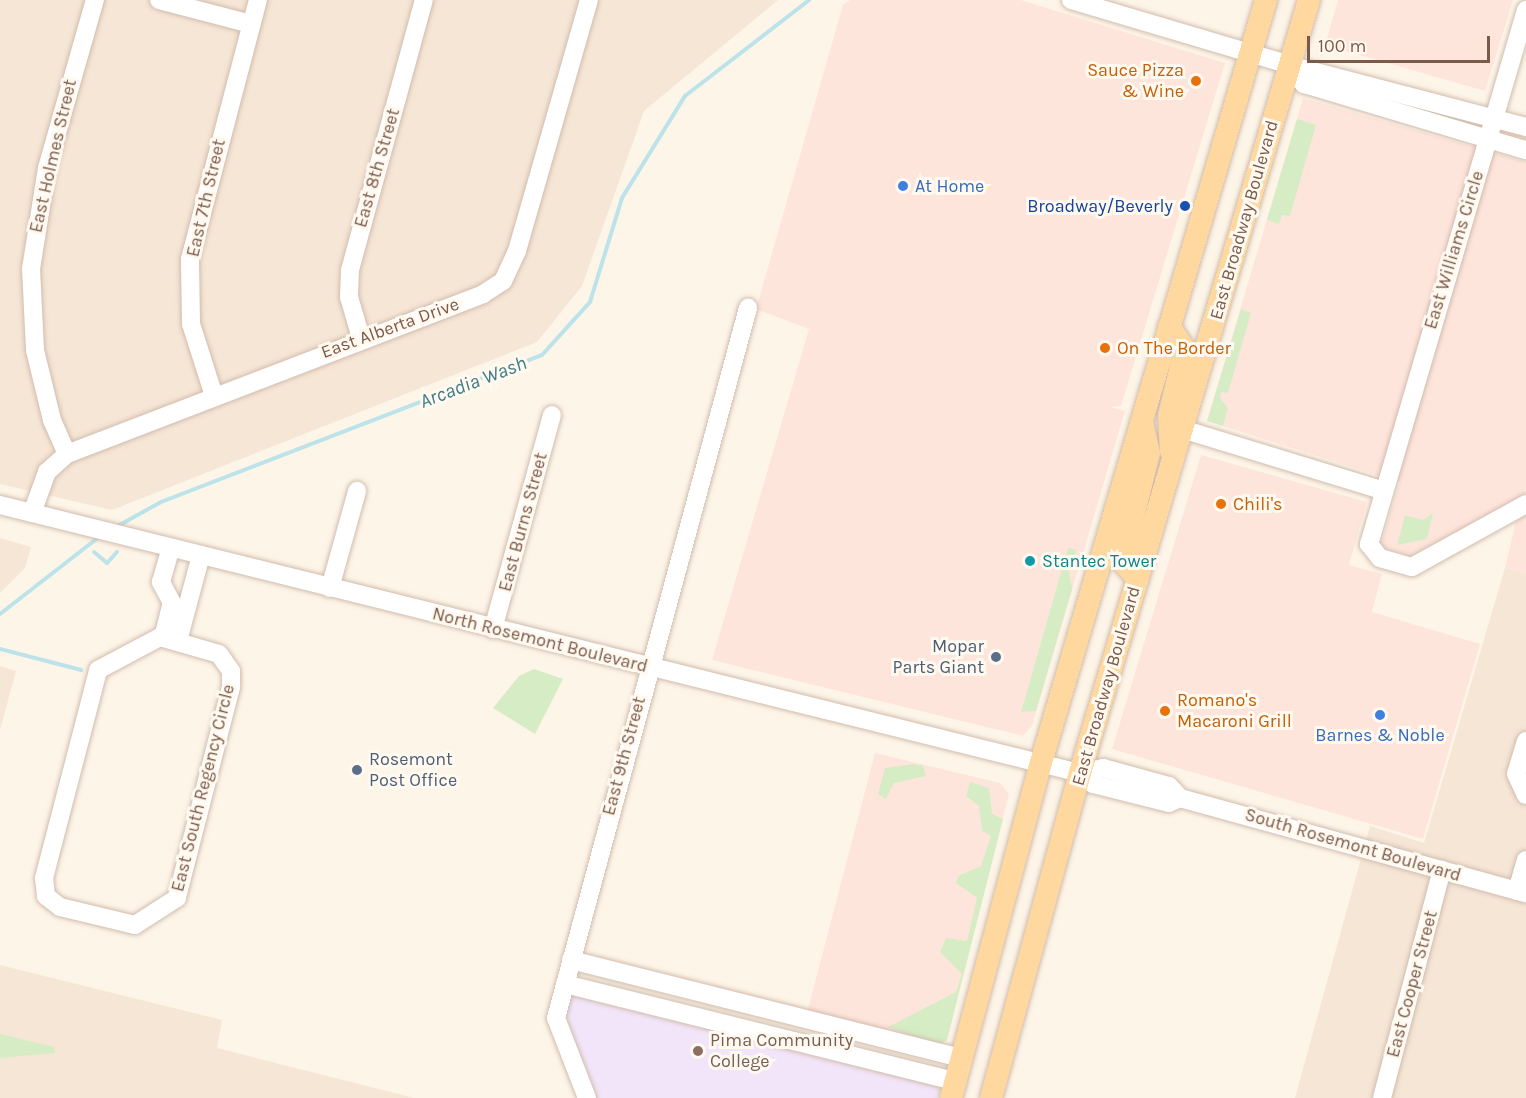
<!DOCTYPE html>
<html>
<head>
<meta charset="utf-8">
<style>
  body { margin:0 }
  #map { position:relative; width:1526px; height:1098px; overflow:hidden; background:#fdf5e8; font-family:Karla,sans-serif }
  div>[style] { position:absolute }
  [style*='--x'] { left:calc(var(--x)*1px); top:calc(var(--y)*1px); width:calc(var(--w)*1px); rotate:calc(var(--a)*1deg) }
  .residential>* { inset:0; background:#f6e6d6 }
  .commercial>* { inset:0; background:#fee5dc }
  .education>* { inset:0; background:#f2e5fa }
  .green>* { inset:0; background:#d6ecc5 }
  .stream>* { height:4px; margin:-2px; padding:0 2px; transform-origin:2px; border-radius:2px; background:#bbe3e9 }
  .roads { filter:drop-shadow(0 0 2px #d1bcad) drop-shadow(0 0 2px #d1bcad) }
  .minor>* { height:18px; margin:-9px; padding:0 9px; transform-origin:9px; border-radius:9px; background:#fff }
  .major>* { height:22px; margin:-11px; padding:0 11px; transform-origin:11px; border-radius:11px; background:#fed89f }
  .dots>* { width:16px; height:16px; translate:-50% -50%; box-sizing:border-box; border:3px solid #fff9f0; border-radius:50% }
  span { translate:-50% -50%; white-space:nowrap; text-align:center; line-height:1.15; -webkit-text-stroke:6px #fff9f0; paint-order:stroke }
  .food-label { font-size:18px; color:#c56008 }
  .right { translate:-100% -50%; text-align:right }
  .left { translate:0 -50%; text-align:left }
  .street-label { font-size:18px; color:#7a5a4a }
  .shop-label { font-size:18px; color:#366cbe }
  .transit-label { font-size:18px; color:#164399 }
  .culture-label { font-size:18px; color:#0d838f }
  .service-label { font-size:18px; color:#4e5e75 }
  .education-label { font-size:18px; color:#785e54 }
  .water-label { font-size:20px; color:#3f7c87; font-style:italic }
  .scale { position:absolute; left:1307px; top:36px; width:183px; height:27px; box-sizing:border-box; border:3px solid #7a5a4a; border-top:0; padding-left:8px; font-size:18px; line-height:21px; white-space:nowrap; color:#7a5a4a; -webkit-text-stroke:4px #fff9f0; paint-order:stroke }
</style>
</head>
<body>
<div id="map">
  <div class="residential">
    <div style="clip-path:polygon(0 0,778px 0,644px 111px,582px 286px,537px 342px,112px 510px,0 484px)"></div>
    <div style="clip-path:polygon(0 538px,31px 547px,25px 568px,0 593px)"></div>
    <div style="clip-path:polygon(1505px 568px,1526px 574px,1526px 1098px,1295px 1098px,1370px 826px,1424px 843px)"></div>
    <div style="clip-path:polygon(0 666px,16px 671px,0 730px)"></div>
    <div style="clip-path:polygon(0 965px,222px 1020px,217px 1048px,414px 1098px,0 1098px)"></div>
  </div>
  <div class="commercial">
    <div style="clip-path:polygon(850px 0,1021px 0,1225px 63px,1121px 406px,1110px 407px,1125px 411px,1032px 726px,1023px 736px,712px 660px,809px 329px,756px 309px,843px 5px)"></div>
    <div style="clip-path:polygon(1338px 0,1513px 0,1485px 91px,1325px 45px)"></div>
    <div style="clip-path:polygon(1303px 98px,1526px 162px,1526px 493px,1413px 557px,1380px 547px,1400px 482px,1207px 421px)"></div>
    <div style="clip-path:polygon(1201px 455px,1367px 502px,1349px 565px,1382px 574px,1372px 612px,1480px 644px,1423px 839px,1112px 749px)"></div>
    <div style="clip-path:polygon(1526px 515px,1526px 574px,1505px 568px,1516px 521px)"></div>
    <div style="clip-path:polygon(875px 753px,1000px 783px,1009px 794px,947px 1040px,938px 1045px,807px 1013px)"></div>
  </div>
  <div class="education">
    <div style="clip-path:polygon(569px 988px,942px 1082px,938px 1098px,596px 1098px,564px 1020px)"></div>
  </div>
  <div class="green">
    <div style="clip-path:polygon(1297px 119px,1316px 125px,1290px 216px,1282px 215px,1279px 224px,1267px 220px)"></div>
    <div style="clip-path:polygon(1241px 309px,1251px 313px,1228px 393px,1221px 392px,1220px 398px,1228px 408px,1223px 426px,1207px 421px)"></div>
    <div style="clip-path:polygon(1433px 513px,1427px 539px,1397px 545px,1405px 515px,1423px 520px)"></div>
    <div style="clip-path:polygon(1068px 548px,1077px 550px,1069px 571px,1072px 589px,1036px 711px,1021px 712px)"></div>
    <div style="clip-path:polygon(534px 669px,563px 679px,535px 734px,493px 708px,519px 676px)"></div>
    <div style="clip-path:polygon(913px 764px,923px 766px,926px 776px,894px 783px,886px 799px,878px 794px,885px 768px)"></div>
    <div style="clip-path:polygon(970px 782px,989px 788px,992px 814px,1003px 819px,947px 1040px,938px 1045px,888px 1027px,956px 992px,962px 974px,940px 952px,946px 938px,967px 941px,977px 898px,956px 883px,958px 876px,981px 866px,991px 836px,982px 831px,979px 806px,966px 796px)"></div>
    <div style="clip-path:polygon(0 1034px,54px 1047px,55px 1053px,0 1058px)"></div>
  </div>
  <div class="stream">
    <div style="--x:116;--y:527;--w:51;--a:-29.1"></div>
    <div style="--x:161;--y:502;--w:408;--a:-21.1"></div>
    <div style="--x:542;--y:355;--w:72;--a:-47.8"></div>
    <div style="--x:590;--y:302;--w:109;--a:-72.9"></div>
    <div style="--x:622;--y:198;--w:120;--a:-58.3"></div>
    <div style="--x:685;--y:96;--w:157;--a:-37.7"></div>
    <div style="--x:94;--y:552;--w:17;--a:40"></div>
    <div style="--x:107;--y:563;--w:15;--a:-48"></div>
    <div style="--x:0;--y:614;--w:125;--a:-37.9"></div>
    <div style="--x:0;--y:649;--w:84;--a:14.5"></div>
  </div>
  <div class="roads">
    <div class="minor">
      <div style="--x:159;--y:0;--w:95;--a:14.6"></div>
      <div style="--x:1071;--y:0;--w:228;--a:16.5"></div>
      <div style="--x:1526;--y:10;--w:557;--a:106.38"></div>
      <div style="--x:1369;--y:544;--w:18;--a:52"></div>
      <div style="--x:1380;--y:558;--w:33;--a:16"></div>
      <div style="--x:1412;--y:567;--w:130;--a:-28.9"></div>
      <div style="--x:1526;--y:127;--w:244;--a:-165.3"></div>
      <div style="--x:1290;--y:65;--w:24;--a:54"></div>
      <div style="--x:1304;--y:84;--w:232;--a:16.6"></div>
      <div style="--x:361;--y:338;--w:43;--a:-106.3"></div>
      <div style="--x:349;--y:297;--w:27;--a:-88"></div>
      <div style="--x:350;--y:270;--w:280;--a:-74.7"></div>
      <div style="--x:214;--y:396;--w:76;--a:-107.7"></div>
      <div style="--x:191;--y:324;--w:65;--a:-90.9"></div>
      <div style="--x:190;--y:259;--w:268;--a:-75.3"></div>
      <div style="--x:1182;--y:429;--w:209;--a:17"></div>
      <div style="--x:67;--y:454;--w:37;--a:-114"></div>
      <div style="--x:52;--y:420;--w:72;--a:-103.7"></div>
      <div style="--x:35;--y:350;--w:81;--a:-92.8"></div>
      <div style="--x:31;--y:269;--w:102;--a:-81"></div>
      <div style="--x:47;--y:168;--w:175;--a:-74.1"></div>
      <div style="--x:0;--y:505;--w:1113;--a:13.94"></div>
      <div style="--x:32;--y:513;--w:44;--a:-69.9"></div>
      <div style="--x:47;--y:472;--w:27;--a:-42"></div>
      <div style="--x:67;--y:454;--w:446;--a:-21"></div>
      <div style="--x:483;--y:294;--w:24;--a:-33"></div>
      <div style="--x:503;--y:281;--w:33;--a:-65"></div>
      <div style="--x:517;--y:251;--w:261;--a:-74"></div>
      <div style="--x:330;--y:588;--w:101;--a:-74.4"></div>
      <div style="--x:493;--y:629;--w:222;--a:-74.6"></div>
      <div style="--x:160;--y:637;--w:61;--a:16.1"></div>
      <div style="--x:219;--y:654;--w:21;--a:55"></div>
      <div style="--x:231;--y:671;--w:16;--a:90"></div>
      <div style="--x:231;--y:687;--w:218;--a:104.4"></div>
      <div style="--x:177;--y:898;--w:50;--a:147.3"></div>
      <div style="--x:135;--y:925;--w:77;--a:-166.5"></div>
      <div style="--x:60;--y:907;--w:18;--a:-142"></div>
      <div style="--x:46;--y:896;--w:18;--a:-96"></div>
      <div style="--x:44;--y:878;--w:215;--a:-75.4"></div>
      <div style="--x:98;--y:670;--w:70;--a:-28"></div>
      <div style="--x:163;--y:638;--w:36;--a:-76"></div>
      <div style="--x:172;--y:603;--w:24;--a:-118"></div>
      <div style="--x:161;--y:582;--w:35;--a:-74"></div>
      <div style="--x:178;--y:641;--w:89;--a:-75"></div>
      <div style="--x:1526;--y:741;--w:34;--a:107"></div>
      <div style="--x:1516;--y:774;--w:23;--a:65"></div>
      <div style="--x:1180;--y:798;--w:12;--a:156"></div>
      <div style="--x:1169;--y:803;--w:78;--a:-166"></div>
      <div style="--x:1093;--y:784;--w:17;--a:-140"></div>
      <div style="--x:1080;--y:773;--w:24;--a:-12"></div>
      <div style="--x:1103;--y:768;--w:68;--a:15.3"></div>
      <div style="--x:1169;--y:786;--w:16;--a:47"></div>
      <div style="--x:1180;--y:798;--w:359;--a:15.4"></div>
      <div style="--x:1517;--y:891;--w:32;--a:-74"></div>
      <div style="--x:571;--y:960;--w:403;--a:14.1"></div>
      <div style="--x:565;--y:984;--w:402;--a:14"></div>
      <div style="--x:587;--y:1098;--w:86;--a:-111.2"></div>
      <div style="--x:556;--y:1018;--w:736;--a:-74.87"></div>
      <div style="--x:1382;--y:1098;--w:236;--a:-75.3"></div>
    </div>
    <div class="major">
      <div style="--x:1169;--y:326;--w:29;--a:56"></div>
      <div style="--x:1185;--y:350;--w:67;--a:103.8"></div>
      <div style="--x:1169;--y:415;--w:36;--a:87"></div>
      <div style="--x:1138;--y:579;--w:24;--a:-132"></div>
      <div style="--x:1122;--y:561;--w:111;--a:-76"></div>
      <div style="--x:1149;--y:453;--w:32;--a:-103"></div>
      <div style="--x:951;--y:1098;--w:344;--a:-75"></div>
      <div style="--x:1040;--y:766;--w:799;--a:-73.56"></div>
      <div style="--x:991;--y:1098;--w:337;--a:-74.7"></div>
      <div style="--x:1080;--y:773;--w:806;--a:-73.5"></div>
    </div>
  </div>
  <div class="dots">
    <div style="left:1196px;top:81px;background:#e8710a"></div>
    <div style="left:903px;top:186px;background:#3f7fe0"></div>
    <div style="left:1185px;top:206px;background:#1a4fb4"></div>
    <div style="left:1105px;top:348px;background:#e8710a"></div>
    <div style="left:1221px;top:504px;background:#e8710a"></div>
    <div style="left:1030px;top:561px;background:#0f9aa8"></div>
    <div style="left:996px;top:657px;background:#5c6f8a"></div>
    <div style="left:1165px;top:711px;background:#e8710a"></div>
    <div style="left:1380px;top:715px;background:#3f7fe0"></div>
    <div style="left:357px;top:770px;background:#5c6f8a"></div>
    <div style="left:698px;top:1051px;background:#8d6e63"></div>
  </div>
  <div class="food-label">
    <span class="right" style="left:1184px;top:81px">Sauce Pizza<br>&amp; Wine</span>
    <span class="left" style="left:1117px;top:348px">On The Border</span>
    <span class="left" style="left:1233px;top:504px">Chili's</span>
    <span class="left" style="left:1177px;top:711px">Romano's<br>Macaroni Grill</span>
  </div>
  <div class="street-label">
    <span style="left:53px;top:156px;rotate:-77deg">East Holmes Street</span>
    <span style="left:377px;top:168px;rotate:-74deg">East 8th Street</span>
    <span style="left:206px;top:198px;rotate:-77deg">East 7th Street</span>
    <span style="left:1244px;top:220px;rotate:-74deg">East Broadway Boulevard</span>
    <span style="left:1454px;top:250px;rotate:-73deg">East Williams Circle</span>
    <span style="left:390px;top:328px;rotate:-20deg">East Alberta Drive</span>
    <span style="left:523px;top:522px;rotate:-75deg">East Burns Street</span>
    <span style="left:540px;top:640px;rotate:14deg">North Rosemont Boulevard</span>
    <span style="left:1106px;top:686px;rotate:-74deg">East Broadway Boulevard</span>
    <span style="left:624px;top:756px;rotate:-75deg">East 9th Street</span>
    <span style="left:203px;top:788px;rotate:-76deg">East South Regency Circle</span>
    <span style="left:1353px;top:845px;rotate:16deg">South Rosemont Boulevard</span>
    <span style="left:1412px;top:984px;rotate:-75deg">East Cooper Street</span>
  </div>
  <div class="shop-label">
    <span class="left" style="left:915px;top:186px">At Home</span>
    <span style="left:1380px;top:735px">Barnes &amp; Noble</span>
  </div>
  <div class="transit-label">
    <span class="right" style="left:1173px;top:206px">Broadway/Beverly</span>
  </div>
  <div class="culture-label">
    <span class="left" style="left:1042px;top:561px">Stantec Tower</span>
  </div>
  <div class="service-label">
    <span class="right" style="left:984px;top:657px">Mopar<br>Parts Giant</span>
    <span class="left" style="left:369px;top:770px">Rosemont<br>Post Office</span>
  </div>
  <div class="education-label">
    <span class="left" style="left:710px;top:1051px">Pima Community<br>College</span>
  </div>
  <div class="water-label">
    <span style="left:473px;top:382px;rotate:-21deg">Arcadia Wash</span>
  </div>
  <div class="scale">100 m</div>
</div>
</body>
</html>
